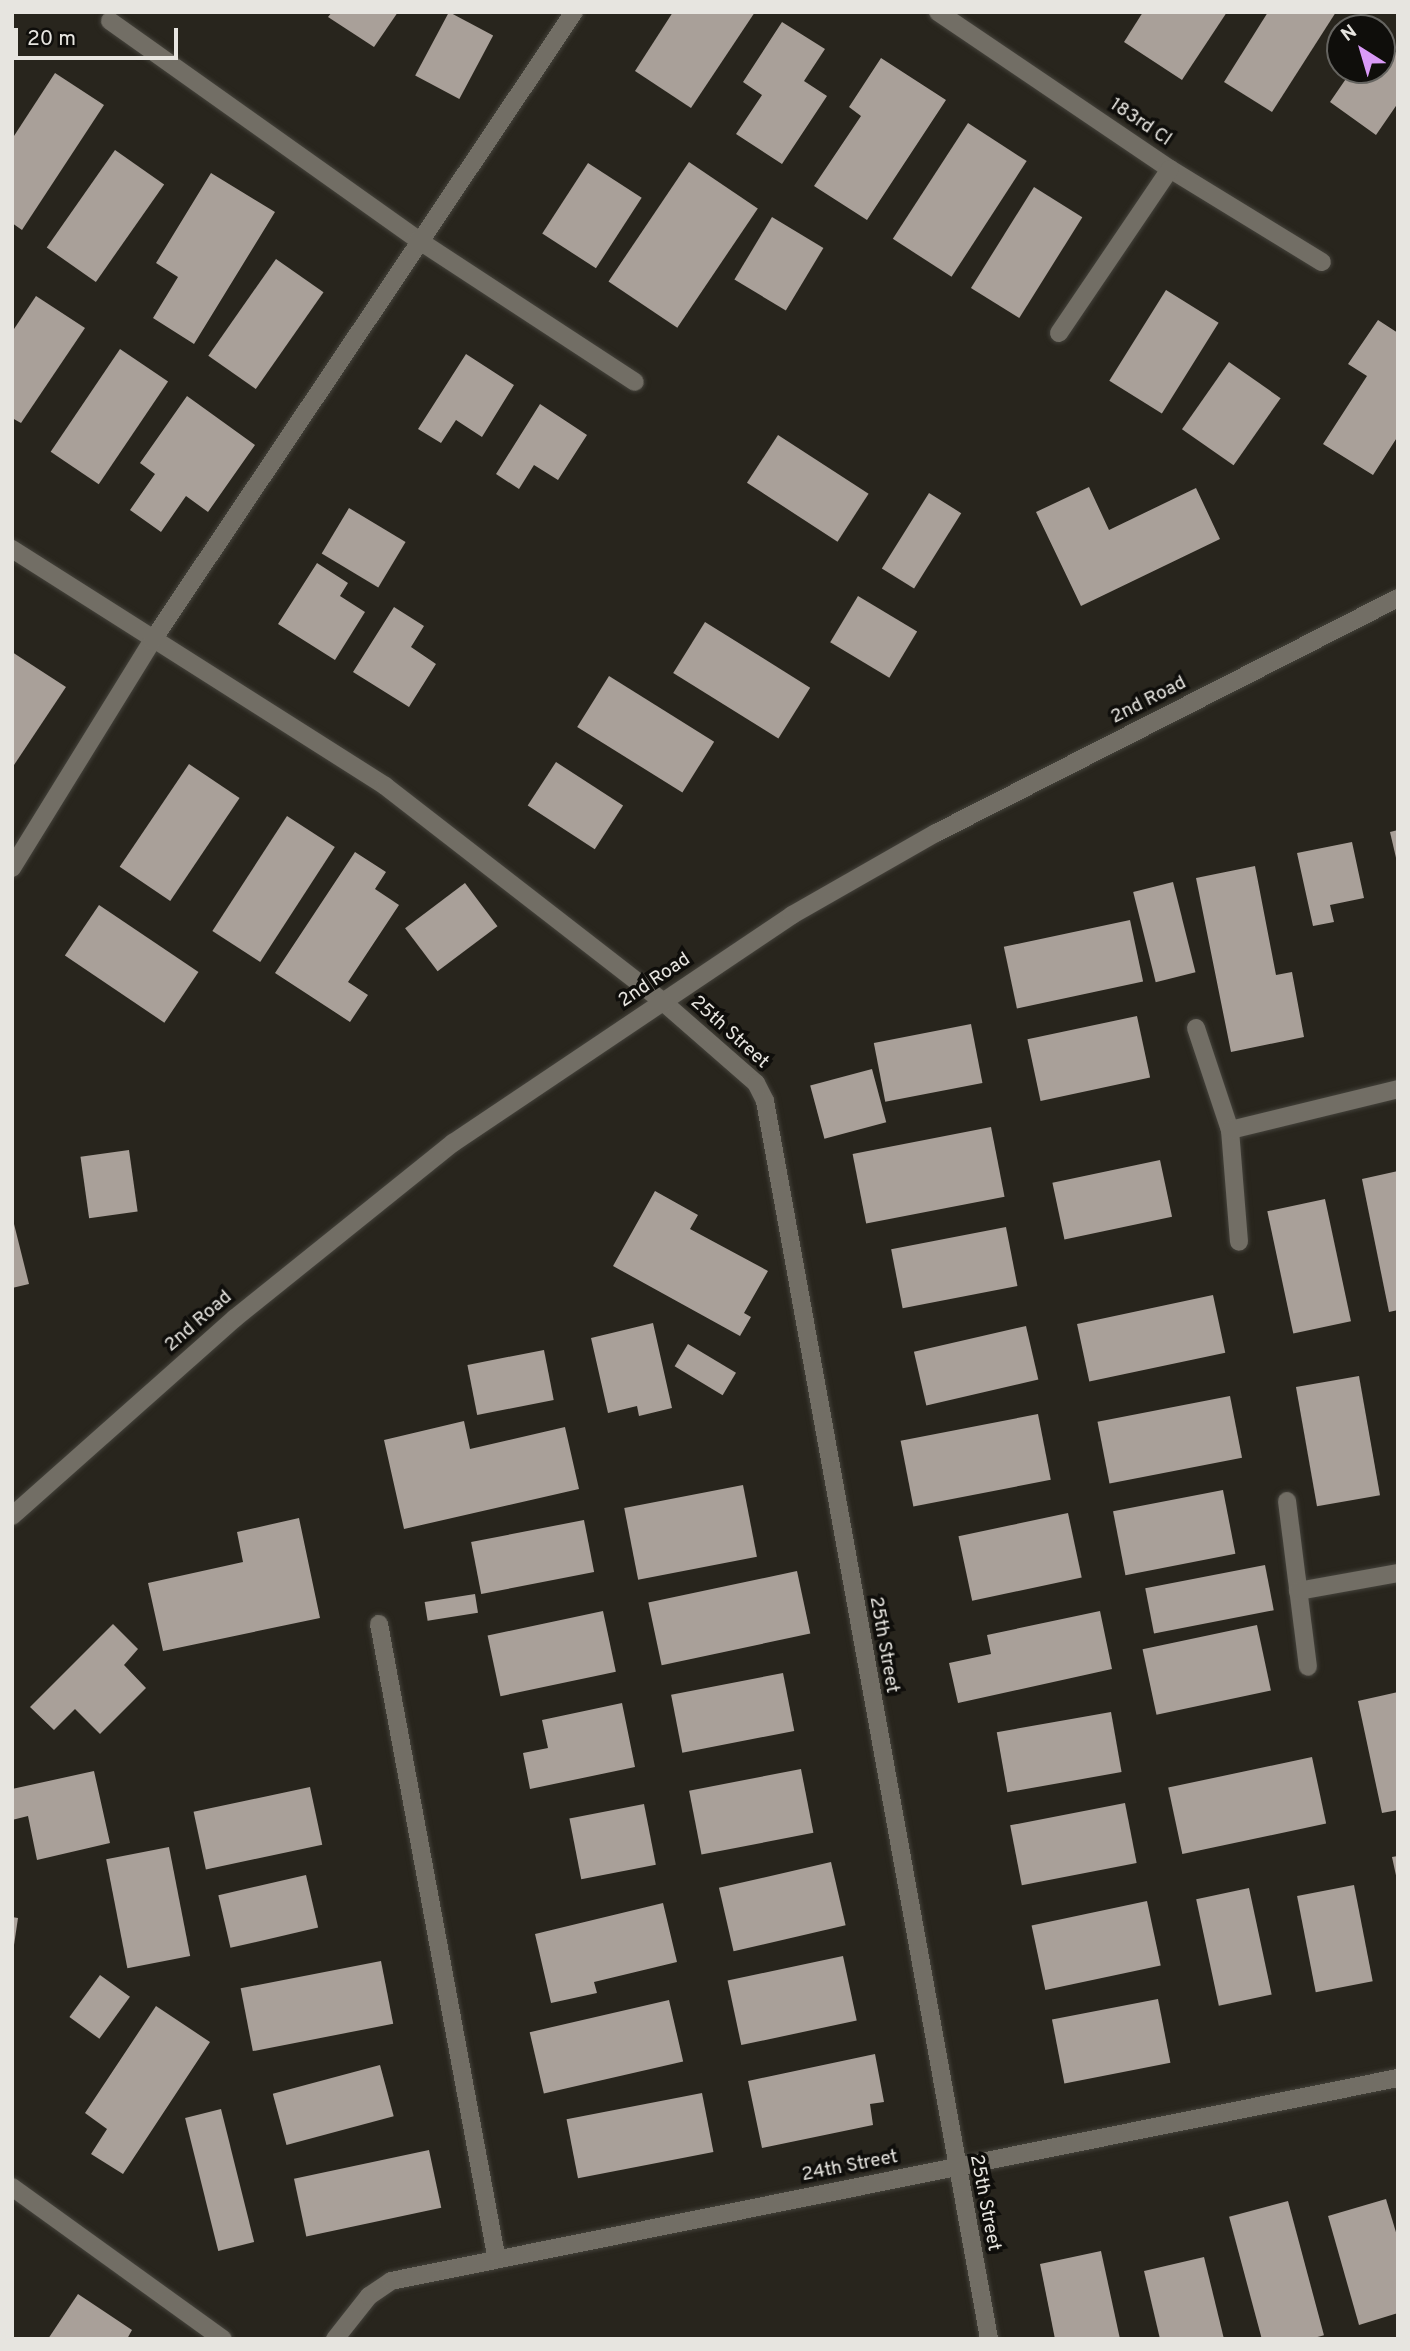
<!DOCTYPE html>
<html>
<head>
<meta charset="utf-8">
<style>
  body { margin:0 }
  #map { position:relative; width:1410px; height:2351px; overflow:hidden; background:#28251d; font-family:Overpass,sans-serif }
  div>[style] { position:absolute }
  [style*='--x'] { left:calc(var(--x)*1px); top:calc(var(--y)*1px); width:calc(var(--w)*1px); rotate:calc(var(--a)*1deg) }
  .building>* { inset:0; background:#a9a099; transform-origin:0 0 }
  .roads { filter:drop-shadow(0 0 2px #44423b) drop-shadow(0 0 2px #44423b) }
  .minor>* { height:18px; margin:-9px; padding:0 9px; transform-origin:9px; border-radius:9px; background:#726e65 }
  .tertiary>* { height:18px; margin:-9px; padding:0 9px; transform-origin:9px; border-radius:9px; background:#726e65 }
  span { translate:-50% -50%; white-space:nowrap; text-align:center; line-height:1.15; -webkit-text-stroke:7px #0f0e0b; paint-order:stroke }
  .street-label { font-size:19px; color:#e7e5e0 }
  .frame { position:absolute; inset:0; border:14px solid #e7e5e0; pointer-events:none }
  .north { position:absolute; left:1326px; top:14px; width:70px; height:70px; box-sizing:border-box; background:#0f0e0b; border:2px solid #656460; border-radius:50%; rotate:323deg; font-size:19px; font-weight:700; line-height:28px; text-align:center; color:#e7e5e0 }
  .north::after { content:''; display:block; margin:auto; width:24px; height:32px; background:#d99af7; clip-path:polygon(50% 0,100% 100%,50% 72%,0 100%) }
  .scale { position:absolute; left:14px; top:28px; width:164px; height:32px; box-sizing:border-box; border:4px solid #e7e5e0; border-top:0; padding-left:9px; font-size:21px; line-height:24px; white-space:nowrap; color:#e7e5e0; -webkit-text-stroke:5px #0f0e0b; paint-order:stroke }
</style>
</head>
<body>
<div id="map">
  <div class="building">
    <div style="clip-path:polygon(332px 12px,398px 12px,374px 47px,328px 17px)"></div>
    <div style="left:449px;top:12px;width:50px;height:72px;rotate:28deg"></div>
    <div style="clip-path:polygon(673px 12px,755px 12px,691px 108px,635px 71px)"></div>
    <div style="clip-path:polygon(1143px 12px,1227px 12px,1182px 80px,1124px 42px)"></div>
    <div style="clip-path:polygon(1268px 12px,1336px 12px,1272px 112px,1224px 82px)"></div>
    <div style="clip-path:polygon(782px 22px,825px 49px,804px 81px,827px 96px,782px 164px,736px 134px,762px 95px,743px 82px)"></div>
    <div style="clip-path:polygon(1382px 43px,1398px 54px,1398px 103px,1376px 135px,1330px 102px,1352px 70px,1382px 70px)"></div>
    <div style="clip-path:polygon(881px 58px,946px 100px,867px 220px,814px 186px,861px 116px,849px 107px)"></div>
    <div style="clip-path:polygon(55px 73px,104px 105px,22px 230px,12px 223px,12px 139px)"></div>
    <div style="left:968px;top:123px;width:70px;height:138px;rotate:33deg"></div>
    <div style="left:115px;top:150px;width:60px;height:119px;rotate:35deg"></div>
    <div style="left:689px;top:162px;width:83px;height:144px;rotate:34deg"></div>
    <div style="left:588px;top:163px;width:64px;height:84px;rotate:33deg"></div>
    <div style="clip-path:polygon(211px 173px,275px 212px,194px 344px,153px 318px,178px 277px,156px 263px)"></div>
    <div style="left:1034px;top:187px;width:57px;height:119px;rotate:32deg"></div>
    <div style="left:772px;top:217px;width:60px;height:73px;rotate:31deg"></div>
    <div style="left:276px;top:259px;width:58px;height:118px;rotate:35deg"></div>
    <div style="left:1166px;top:290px;width:62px;height:107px;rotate:32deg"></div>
    <div style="clip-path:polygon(36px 296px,85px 328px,21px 423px,12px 418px,12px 332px)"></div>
    <div style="clip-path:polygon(1378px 320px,1398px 333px,1398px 436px,1373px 475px,1323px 444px,1367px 376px,1348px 364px)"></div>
    <div style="left:120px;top:349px;width:58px;height:124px;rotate:34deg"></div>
    <div style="clip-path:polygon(466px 354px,514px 385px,482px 437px,456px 420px,441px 443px,418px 429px)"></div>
    <div style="left:1229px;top:362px;width:63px;height:82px;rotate:35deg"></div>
    <div style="clip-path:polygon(187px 396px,255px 445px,208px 512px,186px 496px,161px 532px,130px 510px,155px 474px,140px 463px)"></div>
    <div style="clip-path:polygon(540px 404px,587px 435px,558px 480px,534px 465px,519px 489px,496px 474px)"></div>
    <div style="left:778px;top:435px;width:108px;height:57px;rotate:33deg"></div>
    <div style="clip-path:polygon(1089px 487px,1109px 530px,1196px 488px,1220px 539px,1081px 606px,1036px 512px)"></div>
    <div style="left:929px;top:493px;width:38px;height:89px;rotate:32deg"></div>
    <div style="left:349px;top:508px;width:66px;height:53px;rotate:31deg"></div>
    <div style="clip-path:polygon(317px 563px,348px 583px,340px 596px,365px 612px,335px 660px,278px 624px)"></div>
    <div style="left:858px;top:596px;width:69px;height:54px;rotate:31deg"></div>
    <div style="clip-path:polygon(394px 607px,424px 626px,411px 647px,436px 664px,409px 707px,353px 672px)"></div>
    <div style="left:705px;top:622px;width:124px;height:60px;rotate:32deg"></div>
    <div style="clip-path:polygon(12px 652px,66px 687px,12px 768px)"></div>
    <div style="left:609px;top:676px;width:124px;height:60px;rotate:32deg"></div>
    <div style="left:556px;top:762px;width:80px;height:52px;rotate:33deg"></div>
    <div style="left:189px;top:764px;width:61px;height:124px;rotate:34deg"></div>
    <div style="left:287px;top:816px;width:57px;height:137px;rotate:33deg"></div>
    <div style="clip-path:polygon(1398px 830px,1398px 862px,1397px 862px,1390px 832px)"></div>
    <div style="clip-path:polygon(1352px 842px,1364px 898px,1330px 905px,1334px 922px,1313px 926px,1297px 853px)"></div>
    <div style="clip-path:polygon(355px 852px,386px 872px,375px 889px,399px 905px,348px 982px,368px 995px,350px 1022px,275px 973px)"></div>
    <div style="clip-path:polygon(1255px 866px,1276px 975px,1292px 972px,1304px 1037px,1231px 1052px,1196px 878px)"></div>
    <div style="left:1173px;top:882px;width:93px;height:41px;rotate:76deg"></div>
    <div style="left:465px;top:883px;width:54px;height:75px;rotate:53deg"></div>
    <div style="left:99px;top:905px;width:120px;height:61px;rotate:34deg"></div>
    <div style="left:1130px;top:920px;width:63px;height:129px;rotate:78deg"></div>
    <div style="left:1137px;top:1016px;width:63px;height:112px;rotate:78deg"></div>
    <div style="left:971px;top:1024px;width:60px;height:99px;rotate:79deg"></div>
    <div style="left:872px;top:1069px;width:55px;height:64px;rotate:75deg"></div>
    <div style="left:991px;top:1127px;width:71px;height:141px;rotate:79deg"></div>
    <div style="left:129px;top:1150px;width:62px;height:49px;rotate:82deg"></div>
    <div style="left:1160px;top:1160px;width:58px;height:110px;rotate:78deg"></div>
    <div style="clip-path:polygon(1398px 1171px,1398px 1310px,1389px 1312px,1362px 1179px)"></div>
    <div style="clip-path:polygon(655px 1191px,698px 1215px,690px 1229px,768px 1271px,744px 1313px,751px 1317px,740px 1336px,613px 1266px)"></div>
    <div style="left:1325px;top:1199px;width:125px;height:59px;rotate:78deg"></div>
    <div style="clip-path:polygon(12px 1216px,29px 1284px,12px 1288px)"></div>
    <div style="left:1006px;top:1227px;width:60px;height:117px;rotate:79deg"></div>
    <div style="left:1213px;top:1295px;width:59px;height:139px;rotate:78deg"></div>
    <div style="clip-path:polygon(653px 1323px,672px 1408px,639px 1416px,637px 1406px,608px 1413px,591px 1338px)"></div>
    <div style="left:1026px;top:1326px;width:55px;height:115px;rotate:77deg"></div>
    <div style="left:688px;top:1344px;width:56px;height:26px;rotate:31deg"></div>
    <div style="left:544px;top:1350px;width:51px;height:78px;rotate:79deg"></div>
    <div style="left:1359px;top:1376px;width:121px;height:64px;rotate:80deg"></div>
    <div style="left:1230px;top:1396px;width:63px;height:135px;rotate:79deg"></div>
    <div style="left:1038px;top:1414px;width:67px;height:140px;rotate:79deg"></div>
    <div style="clip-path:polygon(464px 1421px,470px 1449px,565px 1427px,579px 1489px,404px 1529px,384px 1440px)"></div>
    <div style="left:743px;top:1485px;width:73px;height:121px;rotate:79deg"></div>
    <div style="left:1223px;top:1490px;width:65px;height:112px;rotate:79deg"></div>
    <div style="left:1068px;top:1513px;width:66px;height:112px;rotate:78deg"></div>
    <div style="clip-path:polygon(299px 1518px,320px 1618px,163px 1651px,148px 1583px,243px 1562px,237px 1532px)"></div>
    <div style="left:584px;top:1520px;width:53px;height:115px;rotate:79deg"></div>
    <div style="left:1265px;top:1565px;width:46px;height:122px;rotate:79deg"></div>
    <div style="left:797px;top:1571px;width:64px;height:152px;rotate:78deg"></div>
    <div style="left:475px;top:1594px;width:19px;height:51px;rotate:81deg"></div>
    <div style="left:603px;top:1611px;width:62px;height:118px;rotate:78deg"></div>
    <div style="clip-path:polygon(1100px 1611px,1112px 1669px,958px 1703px,949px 1663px,991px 1654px,987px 1635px)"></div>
    <div style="clip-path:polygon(113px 1624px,138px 1649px,124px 1665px,146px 1688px,100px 1734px,75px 1709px,54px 1730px,30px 1707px)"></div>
    <div style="left:1257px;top:1625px;width:67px;height:117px;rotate:78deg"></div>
    <div style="left:783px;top:1673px;width:59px;height:114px;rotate:79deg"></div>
    <div style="clip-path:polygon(1398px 1692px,1398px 1810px,1382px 1813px,1358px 1701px)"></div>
    <div style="clip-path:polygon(622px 1703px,635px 1767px,530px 1789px,523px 1753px,548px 1748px,542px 1720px)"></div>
    <div style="left:1111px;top:1712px;width:61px;height:116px;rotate:80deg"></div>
    <div style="left:1312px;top:1757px;width:68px;height:147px;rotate:78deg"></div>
    <div style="left:801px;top:1769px;width:65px;height:114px;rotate:79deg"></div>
    <div style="clip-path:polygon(94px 1771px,110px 1843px,37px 1860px,28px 1816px,12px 1820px,12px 1789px)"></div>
    <div style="left:310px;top:1787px;width:59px;height:119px;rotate:78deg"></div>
    <div style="left:1125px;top:1803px;width:61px;height:117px;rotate:79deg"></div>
    <div style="left:644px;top:1804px;width:62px;height:76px;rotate:79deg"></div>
    <div style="left:169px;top:1847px;width:111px;height:64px;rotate:79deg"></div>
    <div style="clip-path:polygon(1398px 1856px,1398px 1880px,1397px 1880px,1392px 1857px)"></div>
    <div style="left:831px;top:1862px;width:65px;height:115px;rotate:77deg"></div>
    <div style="left:306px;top:1875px;width:54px;height:90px;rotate:77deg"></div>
    <div style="left:1354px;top:1885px;width:98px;height:58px;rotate:79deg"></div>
    <div style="left:1249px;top:1888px;width:109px;height:54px;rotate:78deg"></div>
    <div style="left:1147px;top:1901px;width:66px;height:118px;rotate:78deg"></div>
    <div style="clip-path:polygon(663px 1903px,677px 1962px,594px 1982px,597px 1993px,551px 2003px,535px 1934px)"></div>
    <div style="clip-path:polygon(12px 1917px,18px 1918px,14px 1945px,12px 1945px)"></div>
    <div style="left:843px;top:1956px;width:66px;height:118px;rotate:78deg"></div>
    <div style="left:381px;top:1961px;width:64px;height:143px;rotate:79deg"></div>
    <div style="left:100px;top:1975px;width:37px;height:52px;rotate:36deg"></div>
    <div style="left:1158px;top:1999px;width:65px;height:108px;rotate:79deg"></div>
    <div style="left:669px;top:2000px;width:63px;height:143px;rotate:77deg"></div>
    <div style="clip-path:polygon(156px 2006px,210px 2042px,123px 2174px,91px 2154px,107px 2129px,85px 2113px)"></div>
    <div style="clip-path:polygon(875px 2054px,884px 2102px,870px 2104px,873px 2125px,762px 2148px,748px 2081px)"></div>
    <div style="left:380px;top:2065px;width:53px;height:111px;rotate:75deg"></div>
    <div style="left:702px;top:2093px;width:60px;height:138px;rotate:79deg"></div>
    <div style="left:221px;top:2109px;width:137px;height:37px;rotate:76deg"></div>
    <div style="left:429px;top:2150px;width:59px;height:138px;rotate:78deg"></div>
    <div style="clip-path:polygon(1386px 2199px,1398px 2239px,1398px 2313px,1359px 2325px,1328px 2216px)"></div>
    <div style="left:1288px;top:2201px;width:139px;height:61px;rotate:75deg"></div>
    <div style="clip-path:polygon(1101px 2251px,1120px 2339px,1055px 2339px,1040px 2264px)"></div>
    <div style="clip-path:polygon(1204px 2257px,1224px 2339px,1160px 2339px,1144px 2271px)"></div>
    <div style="clip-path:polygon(78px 2294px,132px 2330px,127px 2339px,48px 2339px)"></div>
  </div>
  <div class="roads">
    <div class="minor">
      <div style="--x:938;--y:12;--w:280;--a:34.1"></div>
      <div style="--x:1170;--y:169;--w:178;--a:31.5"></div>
      <div style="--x:110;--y:21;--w:378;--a:35.4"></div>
      <div style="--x:418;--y:240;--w:259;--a:33.2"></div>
      <div style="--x:1059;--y:333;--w:198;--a:-55.9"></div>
      <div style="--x:12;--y:549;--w:442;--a:32.4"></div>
      <div style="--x:385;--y:786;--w:351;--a:37.8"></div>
      <div style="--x:662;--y:1001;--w:125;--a:41.1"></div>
      <div style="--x:756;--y:1083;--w:20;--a:63"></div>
      <div style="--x:765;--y:1101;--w:1258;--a:79.74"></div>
      <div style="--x:12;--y:868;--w:267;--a:-58.3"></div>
      <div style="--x:152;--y:641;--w:757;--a:-56.14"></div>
      <div style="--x:1196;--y:1028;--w:108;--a:71.6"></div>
      <div style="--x:1230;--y:1130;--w:112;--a:85.4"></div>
      <div style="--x:1230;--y:1130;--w:173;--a:-13.7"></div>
      <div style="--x:1287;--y:1501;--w:167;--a:82.8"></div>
      <div style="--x:1298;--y:1591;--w:102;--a:-10.2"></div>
      <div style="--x:379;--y:1624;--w:642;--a:79.5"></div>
      <div style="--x:12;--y:2187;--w:260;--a:35.8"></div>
      <div style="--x:335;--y:2339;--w:55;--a:-51.7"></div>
      <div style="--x:369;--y:2296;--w:27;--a:-34"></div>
      <div style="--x:391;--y:2281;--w:1027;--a:-11.4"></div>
    </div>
    <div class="tertiary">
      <div style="--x:12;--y:1516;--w:298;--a:-41.6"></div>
      <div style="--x:235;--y:1318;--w:280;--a:-38.8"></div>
      <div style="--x:453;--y:1143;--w:409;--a:-33.9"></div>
      <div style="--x:792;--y:915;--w:166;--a:-29.7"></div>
      <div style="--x:936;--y:833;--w:518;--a:-26.96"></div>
    </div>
  </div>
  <div class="street-label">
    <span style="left:1140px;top:123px;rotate:34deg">183rd Cl</span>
    <span style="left:1149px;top:701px;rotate:-27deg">2nd Road</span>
    <span style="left:655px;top:981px;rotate:-34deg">2nd Road</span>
    <span style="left:729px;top:1033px;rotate:42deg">25th Street</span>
    <span style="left:199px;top:1322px;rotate:-41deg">2nd Road</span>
    <span style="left:883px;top:1645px;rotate:80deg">25th Street</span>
    <span style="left:850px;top:2167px;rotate:-11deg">24th Street</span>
    <span style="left:984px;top:2203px;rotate:79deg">25th Street</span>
  </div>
  <div class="frame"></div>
  <div class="north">N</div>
  <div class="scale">20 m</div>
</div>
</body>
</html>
